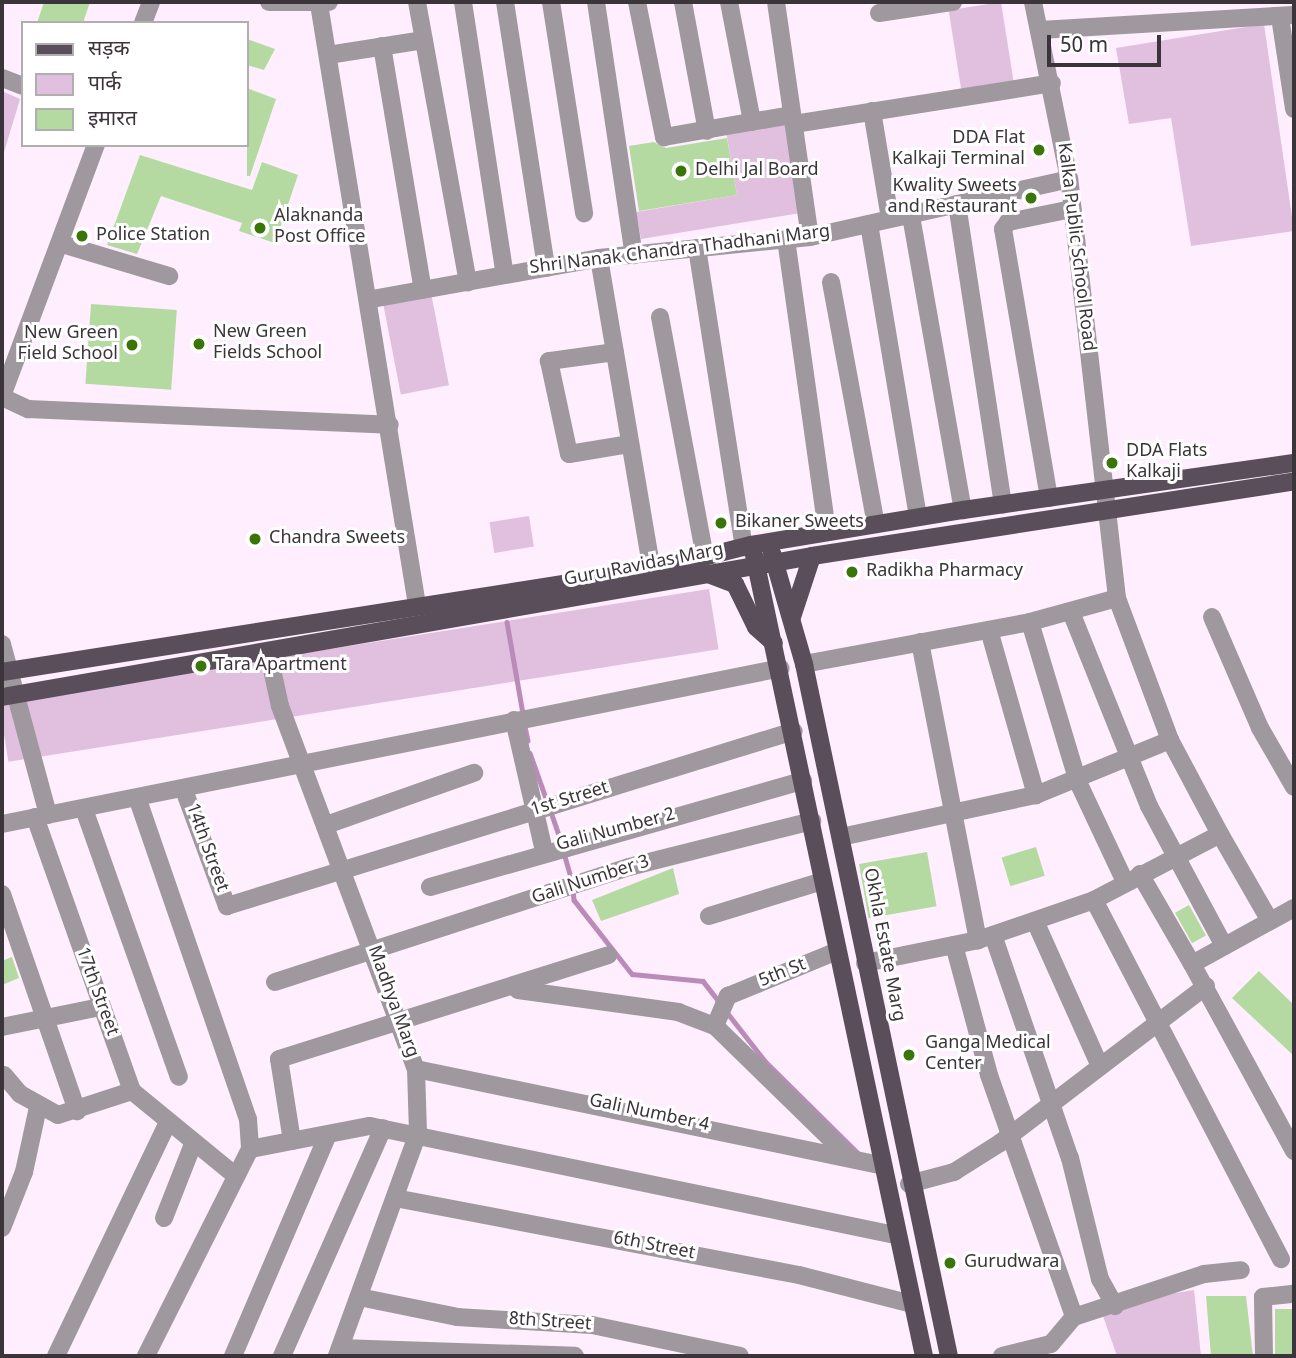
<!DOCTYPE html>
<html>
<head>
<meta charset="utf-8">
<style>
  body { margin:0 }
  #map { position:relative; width:1296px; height:1358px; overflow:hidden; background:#ffeefe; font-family:Georgia,"Noto Sans Devanagari",serif }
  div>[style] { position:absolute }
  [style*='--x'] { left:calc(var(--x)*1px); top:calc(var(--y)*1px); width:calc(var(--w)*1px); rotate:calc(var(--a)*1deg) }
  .green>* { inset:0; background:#e0c0de; transform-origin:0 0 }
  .stream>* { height:4.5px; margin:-2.25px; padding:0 2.25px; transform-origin:2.25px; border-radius:2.25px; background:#ba8bb9 }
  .building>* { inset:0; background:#b4daa2; transform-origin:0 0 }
  .minor>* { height:18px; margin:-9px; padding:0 9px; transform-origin:9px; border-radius:9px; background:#9f989f }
  .major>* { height:18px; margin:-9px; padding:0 9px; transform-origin:9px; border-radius:9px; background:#5a4e5a }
  .dots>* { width:19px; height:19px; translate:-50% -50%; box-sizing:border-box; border:4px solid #fff; border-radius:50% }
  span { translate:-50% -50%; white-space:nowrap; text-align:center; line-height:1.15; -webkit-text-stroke:6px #fff; paint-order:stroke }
  .poi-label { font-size:18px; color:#3b343a }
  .right { translate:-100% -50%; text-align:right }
  .left { translate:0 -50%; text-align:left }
  .street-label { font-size:18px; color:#3b343a }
  .frame { position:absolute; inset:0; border:4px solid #3b343a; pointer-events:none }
  .legend { position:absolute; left:21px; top:21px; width:228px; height:126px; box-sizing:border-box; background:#fff; border:2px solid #b1aeb0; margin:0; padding:9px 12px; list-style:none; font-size:21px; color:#3b343a }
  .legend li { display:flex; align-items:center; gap:14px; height:35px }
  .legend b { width:35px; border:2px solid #b1aeb0 }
  .scale { position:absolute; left:1047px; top:35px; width:114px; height:32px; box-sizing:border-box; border:4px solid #3b343a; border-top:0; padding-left:9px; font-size:21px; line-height:24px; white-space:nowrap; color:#3b343a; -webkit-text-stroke:5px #fff; paint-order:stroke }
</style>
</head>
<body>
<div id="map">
  <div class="green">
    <div style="left:1001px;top:2px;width:82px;height:53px;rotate:81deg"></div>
    <div style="clip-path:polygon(1264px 24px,1294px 231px,1191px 246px,1171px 118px,1129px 124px,1116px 48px)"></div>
    <div style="clip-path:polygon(2px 91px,20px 99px,2px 159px)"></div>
    <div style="clip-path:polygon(791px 120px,807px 212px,641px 239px,636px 212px,737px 195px,726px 131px)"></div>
    <div style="left:431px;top:293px;width:94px;height:49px;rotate:79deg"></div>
    <div style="left:529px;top:516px;width:31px;height:40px;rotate:81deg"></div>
    <div style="left:709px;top:589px;width:61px;height:719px;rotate:81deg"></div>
    <div style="clip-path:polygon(1194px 1290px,1201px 1356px,1117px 1356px,1103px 1316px,1151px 1297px)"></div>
  </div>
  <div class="stream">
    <div style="--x:507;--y:622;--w:93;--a:80.1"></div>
    <div style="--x:524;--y:722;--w:19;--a:78"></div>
    <div style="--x:530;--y:753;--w:51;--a:70.5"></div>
    <div style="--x:550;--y:809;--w:37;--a:71"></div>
    <div style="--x:564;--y:853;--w:29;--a:74"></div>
    <div style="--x:573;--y:890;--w:10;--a:84"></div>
    <div style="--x:574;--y:900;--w:94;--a:51.9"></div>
    <div style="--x:632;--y:974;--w:71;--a:5.6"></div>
    <div style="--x:703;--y:981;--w:29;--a:52"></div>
    <div style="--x:726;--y:1011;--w:63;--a:52"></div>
    <div style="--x:765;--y:1061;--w:134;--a:44.7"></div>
  </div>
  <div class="building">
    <div style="clip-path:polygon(44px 2px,90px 2px,83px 23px,37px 23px)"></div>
    <div style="clip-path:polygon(247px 39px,275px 49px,264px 70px,247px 65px)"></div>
    <div style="clip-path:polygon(247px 88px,276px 99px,250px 176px,247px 176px)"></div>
    <div style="clip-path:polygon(727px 138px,737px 195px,639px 211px,629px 146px,654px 142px,666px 148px)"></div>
    <div style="clip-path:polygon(140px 155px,252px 190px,262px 162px,298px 175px,275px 243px,239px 231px,242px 223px,161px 196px,137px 254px,107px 245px)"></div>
    <div style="left:91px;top:304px;width:86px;height:80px;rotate:4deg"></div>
    <div style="left:1036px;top:847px;width:30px;height:36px;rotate:73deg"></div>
    <div style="left:927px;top:852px;width:55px;height:69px;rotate:80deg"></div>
    <div style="clip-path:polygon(673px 868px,679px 894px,601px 921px,592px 900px)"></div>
    <div style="left:1189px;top:905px;width:35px;height:16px;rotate:61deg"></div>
    <div style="clip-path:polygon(12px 957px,19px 978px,2px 985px,2px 961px)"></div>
    <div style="clip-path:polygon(1259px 971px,1294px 1005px,1294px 1056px,1232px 998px)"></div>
    <div style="clip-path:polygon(1206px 1296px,1246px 1296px,1253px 1356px,1211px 1356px)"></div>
    <div style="left:1294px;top:1309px;width:47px;height:19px;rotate:90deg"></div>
  </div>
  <div class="minor">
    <div style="--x:269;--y:2;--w:60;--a:0"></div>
    <div style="--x:417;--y:2;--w:285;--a:79.7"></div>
    <div style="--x:463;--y:2;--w:276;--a:81.3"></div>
    <div style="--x:505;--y:2;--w:269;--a:81.2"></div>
    <div style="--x:551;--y:2;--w:214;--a:81.1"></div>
    <div style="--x:596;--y:2;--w:256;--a:81.5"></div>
    <div style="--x:637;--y:2;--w:138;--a:78.7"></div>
    <div style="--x:664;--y:137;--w:130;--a:-9.8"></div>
    <div style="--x:683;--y:2;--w:131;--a:79.5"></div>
    <div style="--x:729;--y:2;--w:122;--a:79.1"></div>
    <div style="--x:776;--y:2;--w:237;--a:81.8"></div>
    <div style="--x:319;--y:4;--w:609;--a:80.74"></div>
    <div style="--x:879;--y:13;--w:75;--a:-8.5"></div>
    <div style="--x:1280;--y:17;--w:93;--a:81.3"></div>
    <div style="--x:143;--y:23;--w:22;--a:-69"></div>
    <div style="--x:1040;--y:30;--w:254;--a:-3.4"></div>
    <div style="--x:382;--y:46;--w:247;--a:80.5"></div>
    <div style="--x:328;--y:55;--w:97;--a:-8.9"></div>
    <div style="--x:2;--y:78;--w:22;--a:21"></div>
    <div style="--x:872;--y:111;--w:109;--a:80.5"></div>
    <div style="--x:794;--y:124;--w:261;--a:-9"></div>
    <div style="--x:957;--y:204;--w:304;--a:81.3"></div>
    <div style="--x:911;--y:216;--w:299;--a:80"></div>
    <div style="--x:869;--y:224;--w:297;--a:80.5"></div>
    <div style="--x:786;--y:239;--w:296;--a:82"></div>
    <div style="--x:62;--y:244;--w:112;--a:16.7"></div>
    <div style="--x:697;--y:248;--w:303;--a:81.1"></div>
    <div style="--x:599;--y:258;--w:316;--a:80.4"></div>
    <div style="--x:831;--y:282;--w:246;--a:79.5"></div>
    <div style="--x:372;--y:299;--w:231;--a:-10.2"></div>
    <div style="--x:599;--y:258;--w:212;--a:-5.7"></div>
    <div style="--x:810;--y:237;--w:265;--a:-12.6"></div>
    <div style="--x:660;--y:317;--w:244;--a:79.4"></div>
    <div style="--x:615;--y:352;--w:67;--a:172.2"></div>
    <div style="--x:549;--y:361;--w:95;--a:77.9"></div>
    <div style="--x:569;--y:454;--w:62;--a:-9.3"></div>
    <div style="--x:2;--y:396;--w:268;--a:-69.5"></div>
    <div style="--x:2;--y:397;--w:29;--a:25"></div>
    <div style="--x:28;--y:409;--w:362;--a:2.5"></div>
    <div style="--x:1049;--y:498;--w:273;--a:-99.7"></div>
    <div style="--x:1003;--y:229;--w:9;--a:-54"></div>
    <div style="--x:1008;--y:222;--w:65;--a:-11.5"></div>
    <div style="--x:1071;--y:612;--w:209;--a:68.1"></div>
    <div style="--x:1149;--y:806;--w:159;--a:61.8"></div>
    <div style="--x:1212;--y:617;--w:121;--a:66.6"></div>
    <div style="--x:1260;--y:728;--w:68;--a:60"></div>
    <div style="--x:1030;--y:622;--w:167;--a:73.3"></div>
    <div style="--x:1078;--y:782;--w:110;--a:64.8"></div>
    <div style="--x:989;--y:630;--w:172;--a:74.1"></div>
    <div style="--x:920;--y:642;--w:304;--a:79"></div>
    <div style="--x:2;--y:644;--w:177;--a:74.9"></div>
    <div style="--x:268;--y:651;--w:56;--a:77.7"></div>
    <div style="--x:280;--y:706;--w:388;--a:69.5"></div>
    <div style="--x:416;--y:1069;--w:64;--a:88.2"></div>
    <div style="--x:418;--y:1133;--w:237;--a:110"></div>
    <div style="--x:804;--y:664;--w:230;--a:-10.5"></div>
    <div style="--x:1030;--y:622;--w:90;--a:-15.4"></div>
    <div style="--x:514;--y:720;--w:134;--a:77.1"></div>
    <div style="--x:184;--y:790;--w:124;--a:69.7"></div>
    <div style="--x:227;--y:906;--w:593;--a:-17.15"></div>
    <div style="--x:138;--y:800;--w:337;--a:71"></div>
    <div style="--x:248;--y:1119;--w:30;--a:86"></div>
    <div style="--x:250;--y:1149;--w:232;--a:116.7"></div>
    <div style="--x:84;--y:809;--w:284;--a:70.5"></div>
    <div style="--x:35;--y:817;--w:291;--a:70.5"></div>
    <div style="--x:132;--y:1091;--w:134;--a:39.3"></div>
    <div style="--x:2;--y:824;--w:794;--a:-11.32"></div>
    <div style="--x:329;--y:824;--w:154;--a:-19.4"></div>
    <div style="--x:1220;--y:834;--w:100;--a:60.1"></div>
    <div style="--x:841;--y:837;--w:199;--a:-12.2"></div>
    <div style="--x:1036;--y:795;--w:145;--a:-22.3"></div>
    <div style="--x:1140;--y:874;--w:104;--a:60"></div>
    <div style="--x:430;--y:887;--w:388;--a:-15.9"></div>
    <div style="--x:2;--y:894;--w:230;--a:70.9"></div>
    <div style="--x:1094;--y:900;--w:405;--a:62.5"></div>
    <div style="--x:1294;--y:908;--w:116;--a:151.2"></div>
    <div style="--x:1192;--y:964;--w:213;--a:61.4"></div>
    <div style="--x:709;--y:916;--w:119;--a:-17.1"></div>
    <div style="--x:1035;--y:921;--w:157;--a:65.9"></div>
    <div style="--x:993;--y:935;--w:236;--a:71"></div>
    <div style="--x:1070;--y:1158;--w:125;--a:76.1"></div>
    <div style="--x:1100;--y:1279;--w:31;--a:61"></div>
    <div style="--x:954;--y:945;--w:135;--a:74.9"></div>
    <div style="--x:989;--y:1075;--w:256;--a:70.6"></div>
    <div style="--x:865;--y:963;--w:115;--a:-11.5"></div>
    <div style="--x:978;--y:940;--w:123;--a:-19"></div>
    <div style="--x:1094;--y:900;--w:142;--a:-27.6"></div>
    <div style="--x:1220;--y:834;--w:106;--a:-118"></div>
    <div style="--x:1170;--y:740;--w:152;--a:-110.5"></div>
    <div style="--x:1117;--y:598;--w:422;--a:-96.5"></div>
    <div style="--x:1069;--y:179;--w:181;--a:-101.5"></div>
    <div style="--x:275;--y:982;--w:372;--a:-18"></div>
    <div style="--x:629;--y:867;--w:189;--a:-14.1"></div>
    <div style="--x:518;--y:990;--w:162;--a:7.8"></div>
    <div style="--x:678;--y:1012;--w:40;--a:21"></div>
    <div style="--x:715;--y:1026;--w:185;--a:44.3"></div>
    <div style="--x:715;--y:1026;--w:33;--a:-67"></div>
    <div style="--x:728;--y:996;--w:118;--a:-22.4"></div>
    <div style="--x:2;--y:1027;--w:100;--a:-11.5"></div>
    <div style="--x:416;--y:1069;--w:474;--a:11.7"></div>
    <div style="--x:4;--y:1075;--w:25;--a:50"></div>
    <div style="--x:20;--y:1094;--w:43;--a:28.9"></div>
    <div style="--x:58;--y:1115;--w:78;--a:-18"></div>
    <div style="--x:292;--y:1141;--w:83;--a:-99"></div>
    <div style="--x:279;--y:1059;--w:345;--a:-17.5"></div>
    <div style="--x:250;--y:1149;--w:122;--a:-10.9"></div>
    <div style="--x:370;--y:1126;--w:536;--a:11.73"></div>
    <div style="--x:909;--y:1184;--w:47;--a:-14.9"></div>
    <div style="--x:954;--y:1172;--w:54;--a:-32.2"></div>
    <div style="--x:1000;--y:1143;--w:259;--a:-37.3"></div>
    <div style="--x:395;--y:1198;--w:411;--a:10.8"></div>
    <div style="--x:799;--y:1275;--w:117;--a:14.4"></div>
    <div style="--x:164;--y:1218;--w:79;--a:-68.6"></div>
    <div style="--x:2;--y:1228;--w:60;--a:-68.6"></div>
    <div style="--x:24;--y:1172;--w:66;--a:-77.8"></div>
    <div style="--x:359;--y:1297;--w:100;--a:11.5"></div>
    <div style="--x:457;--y:1317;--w:135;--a:3.4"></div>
    <div style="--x:592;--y:1325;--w:151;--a:11.8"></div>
    <div style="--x:340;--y:1348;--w:235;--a:1.9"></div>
    <div style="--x:56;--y:1356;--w:257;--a:-64.4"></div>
    <div style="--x:233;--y:1356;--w:241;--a:-66.8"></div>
    <div style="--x:282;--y:1356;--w:249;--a:-66.1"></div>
    <div style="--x:1002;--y:1356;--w:50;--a:-13.8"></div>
    <div style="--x:1051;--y:1344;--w:35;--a:-50"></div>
    <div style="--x:1074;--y:1317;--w:137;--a:-18.3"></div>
    <div style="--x:1204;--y:1274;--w:37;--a:-6"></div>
    <div style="--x:1264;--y:1356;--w:59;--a:-91"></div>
    <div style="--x:1263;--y:1297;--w:31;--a:-6"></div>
  </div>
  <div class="major">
    <div style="--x:772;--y:553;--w:116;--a:73.9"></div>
    <div style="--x:804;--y:664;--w:707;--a:78.17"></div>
    <div style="--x:754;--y:555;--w:819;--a:78.02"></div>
    <div style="--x:711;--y:575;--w:26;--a:21"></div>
    <div style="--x:735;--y:584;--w:48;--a:64"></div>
    <div style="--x:756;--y:627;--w:24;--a:42"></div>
    <div style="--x:792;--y:617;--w:64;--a:-71.8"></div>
    <div style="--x:2;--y:672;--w:658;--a:-8.92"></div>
    <div style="--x:652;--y:570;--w:102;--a:-14.2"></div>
    <div style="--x:751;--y:545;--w:215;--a:-9.4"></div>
    <div style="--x:963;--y:510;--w:334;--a:-8.1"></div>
    <div style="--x:2;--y:697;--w:822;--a:-9.87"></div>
    <div style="--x:812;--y:556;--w:488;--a:-8.8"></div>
  </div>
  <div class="dots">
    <div style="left:1039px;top:150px;background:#3a7509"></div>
    <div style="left:681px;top:171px;background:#3a7509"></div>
    <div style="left:1031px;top:198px;background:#3a7509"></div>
    <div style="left:260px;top:228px;background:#3a7509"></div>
    <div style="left:82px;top:236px;background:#3a7509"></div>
    <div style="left:199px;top:344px;background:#3a7509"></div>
    <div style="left:132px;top:345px;background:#3a7509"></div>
    <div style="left:1112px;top:463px;background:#3a7509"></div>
    <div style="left:721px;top:523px;background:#3a7509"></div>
    <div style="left:255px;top:539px;background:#3a7509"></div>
    <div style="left:852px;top:572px;background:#3a7509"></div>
    <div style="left:201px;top:666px;background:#3a7509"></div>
    <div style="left:909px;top:1055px;background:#3a7509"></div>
    <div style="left:950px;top:1263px;background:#3a7509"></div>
  </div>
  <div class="poi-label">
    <span class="right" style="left:1025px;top:150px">DDA Flat<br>Kalkaji Terminal</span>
    <span class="left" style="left:695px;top:171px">Delhi Jal Board</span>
    <span class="right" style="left:1017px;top:198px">Kwality Sweets<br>and Restaurant</span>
    <span class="left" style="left:274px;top:228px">Alaknanda<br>Post Office</span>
    <span class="left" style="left:96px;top:236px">Police Station</span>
    <span class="left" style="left:213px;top:344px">New Green<br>Fields School</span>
    <span class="right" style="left:118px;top:345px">New Green<br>Field School</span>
    <span class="left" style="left:1126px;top:463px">DDA Flats<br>Kalkaji</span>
    <span class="left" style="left:735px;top:523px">Bikaner Sweets</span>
    <span class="left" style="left:269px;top:539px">Chandra Sweets</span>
    <span class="left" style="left:866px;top:572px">Radikha Pharmacy</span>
    <span class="left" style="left:215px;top:666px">Tara Apartment</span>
    <span class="left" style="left:925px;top:1055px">Ganga Medical<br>Center</span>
    <span class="left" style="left:964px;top:1263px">Gurudwara</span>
  </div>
  <div class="street-label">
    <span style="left:1075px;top:247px;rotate:83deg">Kalka Public School Road</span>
    <span style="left:680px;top:251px;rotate:-7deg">Shri Nanak Chandra Thadhani Marg</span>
    <span style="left:644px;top:566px;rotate:-11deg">Guru Ravidas Marg</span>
    <span style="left:570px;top:800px;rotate:-17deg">1st Street</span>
    <span style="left:616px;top:831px;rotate:-15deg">Gali Number 2</span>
    <span style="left:206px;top:848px;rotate:70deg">14th Street</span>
    <span style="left:591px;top:881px;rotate:-18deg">Gali Number 3</span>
    <span style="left:883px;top:945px;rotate:79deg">Okhla Estate Marg</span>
    <span style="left:783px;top:974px;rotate:-22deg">5th St</span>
    <span style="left:96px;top:992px;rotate:70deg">17th Street</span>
    <span style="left:392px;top:1002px;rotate:70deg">Madhya Marg</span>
    <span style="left:649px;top:1114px;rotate:12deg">Gali Number 4</span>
    <span style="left:654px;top:1247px;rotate:11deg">6th Street</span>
    <span style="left:550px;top:1323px;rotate:4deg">8th Street</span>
  </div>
  <div class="frame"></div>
  <ul class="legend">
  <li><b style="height:9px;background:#5a4e5a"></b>सड़क</li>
  <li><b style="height:19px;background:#e0c0de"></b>पार्क</li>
  <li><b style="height:19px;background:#b4daa2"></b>इमारत</li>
  </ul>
  <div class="scale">50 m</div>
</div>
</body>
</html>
